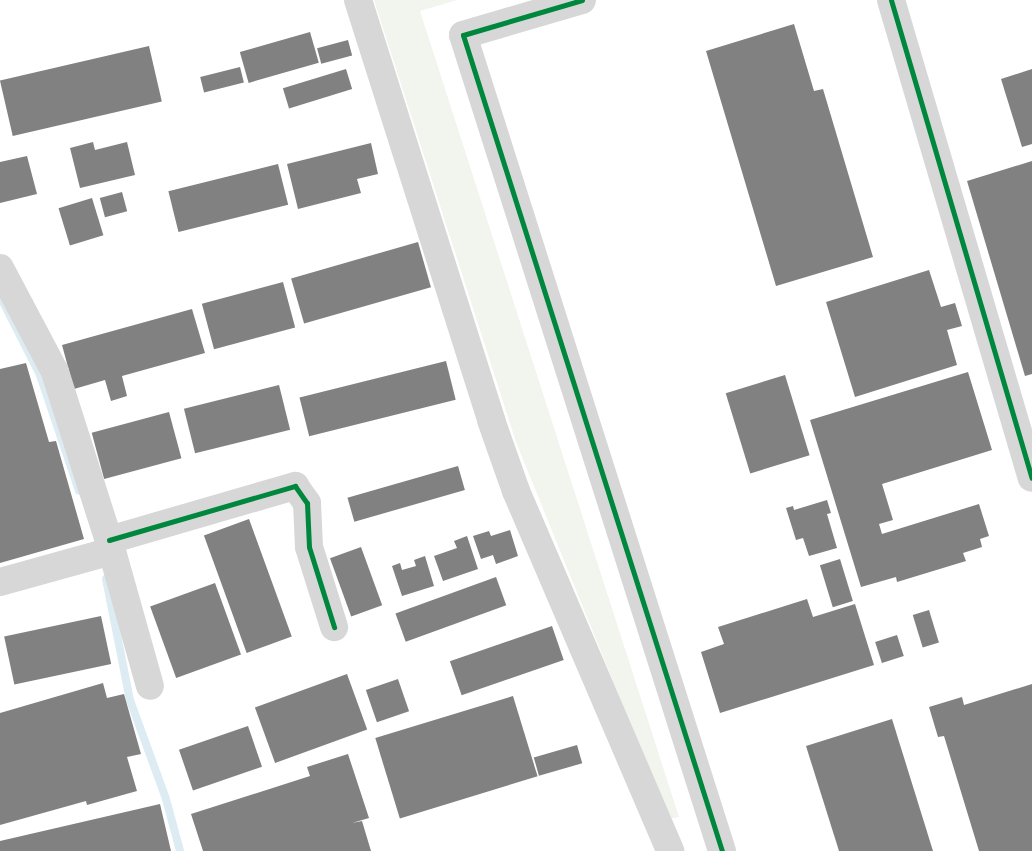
<!DOCTYPE html>
<html>
<head>
<meta charset="utf-8">
<style>
  body { margin:0 }
  #map { position:relative; width:1032px; height:851px; overflow:hidden; background:#fff; font-family:Figtree,sans-serif }
  div>[style] { position:absolute }
  [style*='--x'] { left:calc(var(--x)*1px); top:calc(var(--y)*1px); width:calc(var(--w)*1px); rotate:calc(var(--a)*1deg) }
  .green>* { inset:0; background:#f1f5ed }
  .stream>* { height:8px; margin:-4px; padding:0 4px; transform-origin:4px; border-radius:4px; background:#ddebf3 }
  .building>* { inset:0; background:#818181; transform-origin:0 0 }
  .street>* { height:28px; margin:-14px; padding:0 14px; transform-origin:14px; border-radius:14px; background:#d7d7d7 }
  .cycleway>* { height:5px; margin:-2.5px; padding:0 2.5px; transform-origin:2.5px; border-radius:2.5px; background:#00873e }
  span { translate:-50% -50%; white-space:nowrap; text-align:center; line-height:1.15; -webkit-text-stroke:5px #fff; paint-order:stroke }
</style>
</head>
<body>
<div id="map">
  <div class="green">
    <div style="clip-path:polygon(374px 0,457px 0,420px 11px,679px 817px,669px 819px,516px 442px)"></div>
  </div>
  <div class="stream">
    <div style="--x:1;--y:298;--w:86;--a:63.1"></div>
    <div style="--x:40;--y:375;--w:122;--a:71.4"></div>
    <div style="--x:106;--y:579;--w:123;--a:78.8"></div>
    <div style="--x:130;--y:700;--w:105;--a:70"></div>
    <div style="--x:166;--y:799;--w:54;--a:74.9"></div>
  </div>
  <div class="building">
    <div style="clip-path:polygon(794px 24px,814px 91px,823px 89px,873px 257px,776px 286px,706px 51px)"></div>
    <div style="left:310px;top:32px;width:32px;height:73px;rotate:74deg"></div>
    <div style="left:348px;top:40px;width:16px;height:32px;rotate:75deg"></div>
    <div style="left:149px;top:46px;width:57px;height:153px;rotate:77deg"></div>
    <div style="left:240px;top:67px;width:16px;height:41px;rotate:76deg"></div>
    <div style="left:346px;top:69px;width:21px;height:66px;rotate:73deg"></div>
    <div style="clip-path:polygon(1032px 69px,1032px 144px,1022px 147px,1001px 79px)"></div>
    <div style="clip-path:polygon(93px 142px,95px 150px,127px 142px,135px 175px,80px 188px,70px 148px)"></div>
    <div style="clip-path:polygon(371px 143px,378px 174px,357px 179px,361px 193px,298px 209px,287px 164px)"></div>
    <div style="clip-path:polygon(27px 156px,37px 194px,0 203px,0 162px)"></div>
    <div style="clip-path:polygon(1032px 161px,1032px 374px,1025px 376px,967px 181px)"></div>
    <div style="left:278px;top:164px;width:42px;height:113px;rotate:76deg"></div>
    <div style="left:122px;top:192px;width:20px;height:23px;rotate:75deg"></div>
    <div style="left:92px;top:198px;width:39px;height:35px;rotate:73deg"></div>
    <div style="left:418px;top:242px;width:47px;height:132px;rotate:74deg"></div>
    <div style="clip-path:polygon(929px 270px,941px 307px,955px 303px,962px 326px,947px 330px,957px 365px,855px 397px,826px 302px)"></div>
    <div style="left:283px;top:282px;width:47px;height:84px;rotate:75deg"></div>
    <div style="clip-path:polygon(192px 309px,205px 353px,122px 376px,127px 396px,111px 401px,105px 380px,74px 389px,62px 345px)"></div>
    <div style="left:446px;top:361px;width:40px;height:151px;rotate:76deg"></div>
    <div style="clip-path:polygon(26px 363px,49px 442px,56px 441px,84px 539px,0 563px,0 369px)"></div>
    <div style="clip-path:polygon(968px 372px,992px 450px,882px 484px,893px 520px,879px 524px,882px 534px,979px 504px,989px 536px,980px 539px,982px 547px,963px 553px,966px 561px,897px 582px,896px 577px,861px 587px,810px 420px)"></div>
    <div style="left:785px;top:375px;width:84px;height:62px;rotate:73deg"></div>
    <div style="left:279px;top:385px;width:46px;height:98px;rotate:76deg"></div>
    <div style="left:169px;top:412px;width:48px;height:80px;rotate:75deg"></div>
    <div style="left:458px;top:466px;width:25px;height:115px;rotate:74deg"></div>
    <div style="clip-path:polygon(827px 500px,831px 513px,827px 514px,837px 548px,809px 556px,803px 538px,796px 540px,786px 508px,793px 506px,794px 510px)"></div>
    <div style="left:249px;top:519px;width:125px;height:48px;rotate:70deg"></div>
    <div style="clip-path:polygon(510px 530px,518px 556px,496px 564px,493px 555px,481px 559px,473px 536px,489px 531px,491px 536px)"></div>
    <div style="clip-path:polygon(467px 536px,478px 569px,443px 581px,434px 556px,457px 548px,454px 541px)"></div>
    <div style="left:361px;top:547px;width:62px;height:33px;rotate:70deg"></div>
    <div style="clip-path:polygon(425px 556px,434px 586px,402px 596px,392px 566px,400px 563px,402px 570px,416px 566px,414px 560px)"></div>
    <div style="left:840px;top:559px;width:44px;height:21px;rotate:73deg"></div>
    <div style="left:496px;top:577px;width:30px;height:107px;rotate:70deg"></div>
    <div style="left:215px;top:583px;width:76px;height:69px;rotate:70deg"></div>
    <div style="clip-path:polygon(807px 599px,813px 617px,855px 604px,874px 665px,720px 713px,701px 652px,724px 644px,718px 627px)"></div>
    <div style="left:929px;top:610px;width:34px;height:17px;rotate:73deg"></div>
    <div style="left:101px;top:616px;width:49px;height:99px;rotate:78deg"></div>
    <div style="left:552px;top:626px;width:36px;height:108px;rotate:71deg"></div>
    <div style="left:897px;top:635px;width:22px;height:23px;rotate:72deg"></div>
    <div style="left:347px;top:674px;width:59px;height:98px;rotate:70deg"></div>
    <div style="left:398px;top:679px;width:34px;height:34px;rotate:71deg"></div>
    <div style="clip-path:polygon(103px 683px,107px 698px,124px 694px,141px 754px,127px 757px,137px 791px,87px 805px,86px 801px,0 825px,0 713px)"></div>
    <div style="clip-path:polygon(1032px 684px,1032px 851px,979px 851px,944px 736px,938px 737px,929px 707px,962px 697px,964px 705px)"></div>
    <div style="left:513px;top:696px;width:84px;height:144px;rotate:73deg"></div>
    <div style="clip-path:polygon(892px 719px,933px 851px,839px 851px,806px 746px)"></div>
    <div style="left:248px;top:726px;width:43px;height:73px;rotate:71deg"></div>
    <div style="left:577px;top:745px;width:19px;height:45px;rotate:74deg"></div>
    <div style="clip-path:polygon(348px 754px,369px 818px,352px 823px,362px 821px,371px 851px,203px 851px,191px 814px,310px 776px,307px 767px)"></div>
    <div style="clip-path:polygon(160px 804px,171px 851px,0 851px,0 841px)"></div>
  </div>
  <div class="street">
    <div style="--x:358;--y:0;--w:441;--a:72.4"></div>
    <div style="--x:491;--y:420;--w:75;--a:70.6"></div>
    <div style="--x:516;--y:491;--w:392;--a:66.8"></div>
    <div style="--x:582;--y:0;--w:124;--a:163.6"></div>
    <div style="--x:463;--y:35;--w:856;--a:72.39"></div>
    <div style="--x:891;--y:0;--w:498;--a:73.6"></div>
    <div style="--x:0;--y:268;--w:118;--a:62.1"></div>
    <div style="--x:55;--y:372;--w:188;--a:72.3"></div>
    <div style="--x:109;--y:540;--w:194;--a:-16.2"></div>
    <div style="--x:295;--y:486;--w:21;--a:55"></div>
    <div style="--x:307;--y:503;--w:44;--a:87.4"></div>
    <div style="--x:309;--y:547;--w:84;--a:72.6"></div>
    <div style="--x:0;--y:582;--w:116;--a:-15.5"></div>
    <div style="--x:112;--y:551;--w:140;--a:74.3"></div>
  </div>
  <div class="cycleway">
    <div style="--x:582;--y:0;--w:124;--a:163.6"></div>
    <div style="--x:463;--y:35;--w:856;--a:72.39"></div>
    <div style="--x:891;--y:0;--w:498;--a:73.6"></div>
    <div style="--x:109;--y:540;--w:194;--a:-16.2"></div>
    <div style="--x:295;--y:486;--w:21;--a:55"></div>
    <div style="--x:307;--y:503;--w:44;--a:87.4"></div>
    <div style="--x:309;--y:547;--w:84;--a:72.6"></div>
  </div>
</div>
</body>
</html>
